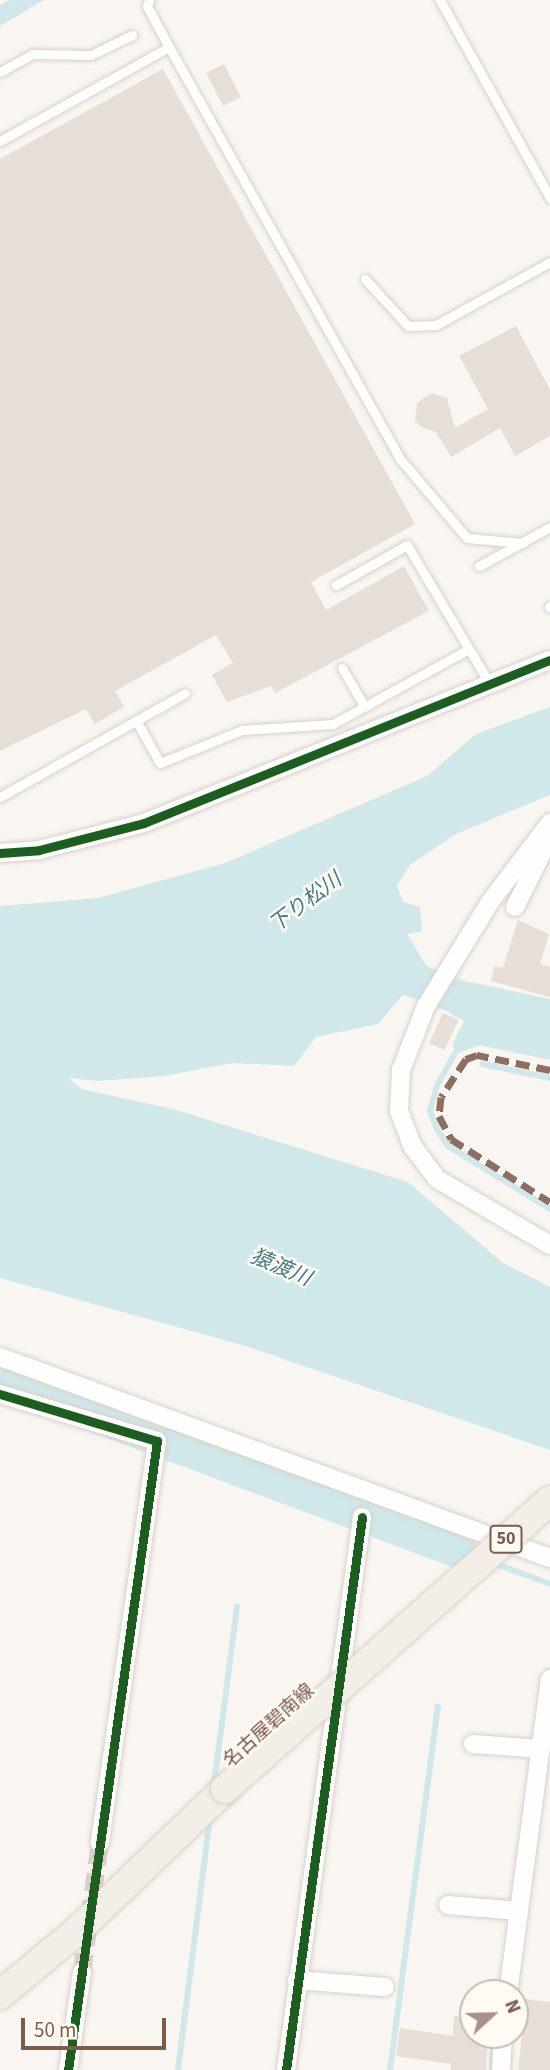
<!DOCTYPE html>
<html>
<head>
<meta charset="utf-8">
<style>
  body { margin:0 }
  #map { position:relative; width:550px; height:2070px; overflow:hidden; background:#f9f5f0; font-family:"Source Sans 3","Noto Sans JP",sans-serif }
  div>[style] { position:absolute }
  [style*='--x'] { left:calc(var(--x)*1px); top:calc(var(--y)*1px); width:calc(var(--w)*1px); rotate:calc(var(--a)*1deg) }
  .water>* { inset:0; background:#d0e8ea }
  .stream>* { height:6px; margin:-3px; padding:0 3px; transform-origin:3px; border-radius:3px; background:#d0e8ea }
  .river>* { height:35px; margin:-17.5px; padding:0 17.5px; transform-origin:17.5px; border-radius:17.5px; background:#d0e8ea }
  .building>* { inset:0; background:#e6ded7; transform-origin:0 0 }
  .minor-tunnel>* { height:18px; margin-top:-9px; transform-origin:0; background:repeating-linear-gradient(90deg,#d9cfc7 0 18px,transparent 0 27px) }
  .roads { filter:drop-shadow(0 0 2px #d7d1cb) drop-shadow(0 0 2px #d7d1cb) }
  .service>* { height:9px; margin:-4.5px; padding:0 4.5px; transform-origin:4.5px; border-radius:4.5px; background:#fefefd }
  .minor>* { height:18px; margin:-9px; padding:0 9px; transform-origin:9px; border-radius:9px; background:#fefefd }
  .primary>* { height:28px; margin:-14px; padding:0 14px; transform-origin:14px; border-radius:14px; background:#f3eee8 }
  .bridges { filter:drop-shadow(0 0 2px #dad1cc) drop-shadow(0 0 2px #dad1cc) }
  .primary-bridge>* { height:28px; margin:-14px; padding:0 14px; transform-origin:14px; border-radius:14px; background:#f3eee8 }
  .quiet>* { height:7px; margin-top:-3.5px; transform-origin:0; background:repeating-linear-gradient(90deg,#8d6e63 0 14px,transparent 0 21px) }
  .cycleway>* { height:9px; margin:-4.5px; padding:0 4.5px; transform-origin:4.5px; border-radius:4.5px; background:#1b5e20 }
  span { translate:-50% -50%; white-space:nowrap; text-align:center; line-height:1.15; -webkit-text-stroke:5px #fffaf3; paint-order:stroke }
  .shield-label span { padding:2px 5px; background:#fffaf3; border:2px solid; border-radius:5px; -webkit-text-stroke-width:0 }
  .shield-label { font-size:18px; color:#7a5c4d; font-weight:700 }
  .street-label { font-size:19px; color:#7a5c4d }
  .water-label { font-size:21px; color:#437c86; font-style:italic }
  .north { position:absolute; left:459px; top:1979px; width:70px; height:70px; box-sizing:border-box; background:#fffaf3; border:2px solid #cabbb1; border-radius:50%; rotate:68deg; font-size:19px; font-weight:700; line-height:28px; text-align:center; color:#7a5c4d }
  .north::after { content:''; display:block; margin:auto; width:24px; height:32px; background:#a69286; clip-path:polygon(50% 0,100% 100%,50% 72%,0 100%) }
  .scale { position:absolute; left:21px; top:2018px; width:145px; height:32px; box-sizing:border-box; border:4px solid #7a5c4d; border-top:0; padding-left:9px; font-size:21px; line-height:24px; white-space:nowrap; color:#7a5c4d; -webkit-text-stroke:5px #fffaf3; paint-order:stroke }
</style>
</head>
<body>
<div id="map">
  <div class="water">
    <div style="clip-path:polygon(9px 0,44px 0,0 26px,0 5px)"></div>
    <div style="clip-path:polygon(550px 707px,550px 795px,456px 834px,410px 865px,397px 886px,403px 902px,420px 907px,422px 931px,407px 934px,427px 967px,378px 1024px,316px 1037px,294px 1066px,232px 1063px,164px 1076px,98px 1081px,69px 1078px,81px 1089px,173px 1109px,408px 1182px,503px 1263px,550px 1287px,550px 1450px,242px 1345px,0 1278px,0 906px,98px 898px,225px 863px,427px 776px,476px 734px)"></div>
    <div style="clip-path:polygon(471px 982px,550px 999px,550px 1060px,479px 1045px,454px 1055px,453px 1043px,464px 1021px,451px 1014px,455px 1008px,442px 1001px,456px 983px,466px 990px)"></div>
  </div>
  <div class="stream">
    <div style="--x:454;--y:1055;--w:35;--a:119"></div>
    <div style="--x:437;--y:1086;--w:26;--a:106"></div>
    <div style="--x:430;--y:1111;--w:19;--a:69"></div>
    <div style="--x:437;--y:1129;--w:20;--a:57"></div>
    <div style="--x:448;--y:1146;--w:120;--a:31.7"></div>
    <div style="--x:482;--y:1064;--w:69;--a:11.6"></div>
    <div style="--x:459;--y:1551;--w:16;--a:18"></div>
    <div style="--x:491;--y:1562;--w:63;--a:20.4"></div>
    <div style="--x:214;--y:1784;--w:179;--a:-82.6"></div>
    <div style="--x:515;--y:2032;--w:16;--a:7"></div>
    <div style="--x:178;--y:2070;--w:256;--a:-82.8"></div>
    <div style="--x:390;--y:2070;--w:367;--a:-82.5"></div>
    <div style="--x:492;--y:2070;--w:29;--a:-88"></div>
  </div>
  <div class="river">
    <div style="--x:373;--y:964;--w:190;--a:21"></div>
    <div style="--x:0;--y:1379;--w:490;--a:20.5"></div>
  </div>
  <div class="building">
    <div style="left:224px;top:64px;width:37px;height:20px;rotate:63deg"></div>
    <div style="clip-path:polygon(163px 69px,415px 524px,311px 582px,326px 610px,404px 566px,429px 611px,275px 693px,271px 686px,227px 702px,212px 675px,233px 663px,216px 635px,115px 691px,124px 707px,95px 724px,86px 709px,0 751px,0 159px)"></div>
    <div style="clip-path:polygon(516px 326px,550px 390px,550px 436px,515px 456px,500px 428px,451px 457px,436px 432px,421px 427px,415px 420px,417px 403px,431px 393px,447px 398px,455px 428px,488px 409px,459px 356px)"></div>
    <div style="clip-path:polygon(518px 920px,549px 934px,540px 964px,550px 967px,550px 997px,491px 981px,494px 966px,503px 968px)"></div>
    <div style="left:443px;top:1013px;width:17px;height:33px;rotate:25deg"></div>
    <div style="clip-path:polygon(518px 1998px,550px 2002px,550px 2070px,518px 2070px,523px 2026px,515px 2025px)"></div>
    <div style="clip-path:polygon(454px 2016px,473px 2017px,473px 2035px,488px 2035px,486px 2070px,451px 2070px,451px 2064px,396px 2056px,400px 2028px,453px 2036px)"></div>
  </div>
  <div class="minor-tunnel">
    <div style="--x:82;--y:1972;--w:130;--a:-82.1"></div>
  </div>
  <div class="roads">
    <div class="service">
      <div style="--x:149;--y:0;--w:6;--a:108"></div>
      <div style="--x:147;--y:6;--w:47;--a:61.8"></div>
      <div style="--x:440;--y:0;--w:227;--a:60.9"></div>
      <div style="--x:0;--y:72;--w:38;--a:-29"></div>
      <div style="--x:33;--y:54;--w:58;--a:1"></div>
      <div style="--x:91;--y:55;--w:46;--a:-26"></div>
      <div style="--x:0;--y:141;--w:193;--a:-29.1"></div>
      <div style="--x:169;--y:47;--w:474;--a:60.7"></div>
      <div style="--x:401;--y:460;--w:102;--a:49.8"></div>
      <div style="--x:467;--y:538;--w:56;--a:5.1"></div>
      <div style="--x:365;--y:279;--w:64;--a:47.5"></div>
      <div style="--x:408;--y:326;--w:28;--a:-2"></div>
      <div style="--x:436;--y:325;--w:130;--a:-28.9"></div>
      <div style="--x:479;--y:566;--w:81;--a:-28.8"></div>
      <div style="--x:336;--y:585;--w:81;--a:-29.4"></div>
      <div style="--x:407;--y:545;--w:162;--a:59.2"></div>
      <div style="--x:549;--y:607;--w:1;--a:-45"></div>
      <div style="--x:342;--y:668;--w:45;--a:59.5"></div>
      <div style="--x:137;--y:722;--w:47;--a:60.7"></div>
      <div style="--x:160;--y:763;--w:88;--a:-21.9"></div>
      <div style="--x:242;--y:730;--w:91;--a:-3.8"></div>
      <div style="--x:333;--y:724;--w:155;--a:-28.9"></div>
      <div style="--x:0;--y:797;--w:212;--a:-29.3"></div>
    </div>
    <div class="minor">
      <div style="--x:550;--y:823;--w:99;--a:127.2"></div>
      <div style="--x:490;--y:902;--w:122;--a:121.6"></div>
      <div style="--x:426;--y:1006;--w:69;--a:111.3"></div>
      <div style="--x:401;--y:1070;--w:41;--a:92.8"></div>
      <div style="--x:399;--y:1111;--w:39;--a:69"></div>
      <div style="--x:413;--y:1147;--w:40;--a:53"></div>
      <div style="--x:437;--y:1179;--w:131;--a:30.3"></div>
      <div style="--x:0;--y:853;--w:39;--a:-4"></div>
      <div style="--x:39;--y:850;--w:108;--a:-14.4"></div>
      <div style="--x:144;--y:823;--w:437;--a:-21.9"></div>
      <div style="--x:515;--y:907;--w:78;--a:-63.4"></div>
      <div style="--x:0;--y:1357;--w:586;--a:20.08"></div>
      <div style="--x:0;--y:1394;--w:164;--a:16.7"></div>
      <div style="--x:157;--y:1441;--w:406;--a:98.1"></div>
      <div style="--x:473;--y:1744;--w:68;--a:4.2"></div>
      <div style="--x:448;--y:1905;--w:71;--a:4.8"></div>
      <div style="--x:297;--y:1980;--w:88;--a:4.5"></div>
      <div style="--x:508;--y:1993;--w:317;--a:-82.4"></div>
      <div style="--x:68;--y:2070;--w:99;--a:-81.9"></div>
      <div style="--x:286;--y:2070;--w:558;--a:-82.17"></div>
      <div style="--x:501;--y:2070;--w:35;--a:-87"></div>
    </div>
    <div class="primary">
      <div style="--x:0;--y:1995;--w:99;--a:-39.7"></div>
      <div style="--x:76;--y:1932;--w:207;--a:-43.8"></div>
    </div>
  </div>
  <div class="bridges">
    <div class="primary-bridge">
      <div style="--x:225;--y:1789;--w:435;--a:-41.6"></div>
    </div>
  </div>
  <div class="quiet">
    <div style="--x:550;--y:1070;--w:75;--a:-168.4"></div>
    <div style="--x:477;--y:1055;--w:12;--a:160"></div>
    <div style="--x:466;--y:1059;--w:45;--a:123.3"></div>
    <div style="--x:441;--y:1097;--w:19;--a:96"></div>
    <div style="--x:439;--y:1116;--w:26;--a:62"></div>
    <div style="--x:451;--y:1139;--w:117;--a:32.5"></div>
  </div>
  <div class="cycleway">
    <div style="--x:0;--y:853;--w:39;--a:-4"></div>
    <div style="--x:39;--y:850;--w:108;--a:-14.4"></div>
    <div style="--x:144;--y:823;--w:437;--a:-21.9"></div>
    <div style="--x:0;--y:1394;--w:164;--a:16.7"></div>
    <div style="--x:157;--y:1441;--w:635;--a:98.05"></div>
    <div style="--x:286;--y:2070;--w:558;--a:-82.17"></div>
  </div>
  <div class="shield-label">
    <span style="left:506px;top:1539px">50</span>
  </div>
  <div class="street-label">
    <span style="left:269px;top:1726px;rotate:-42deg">名古屋碧南線</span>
  </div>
  <div class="water-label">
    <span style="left:305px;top:902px;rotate:-37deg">下り松川</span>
    <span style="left:281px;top:1267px;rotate:23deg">猿渡川</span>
  </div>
  <div class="north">N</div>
  <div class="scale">50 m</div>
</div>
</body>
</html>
